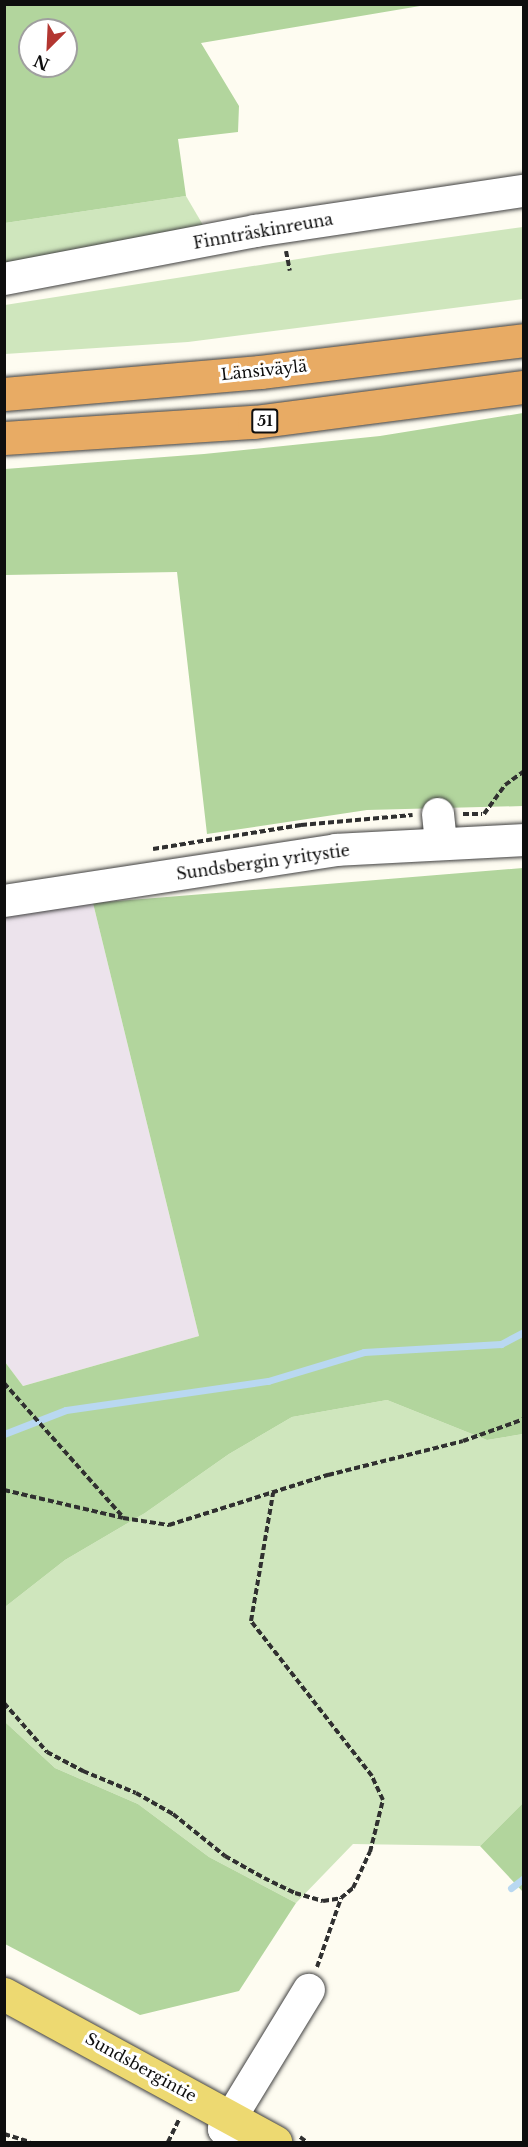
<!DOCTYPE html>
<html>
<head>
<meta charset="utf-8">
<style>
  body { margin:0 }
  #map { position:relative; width:528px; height:2147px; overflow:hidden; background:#fefcf1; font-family:"Libre Baskerville",serif }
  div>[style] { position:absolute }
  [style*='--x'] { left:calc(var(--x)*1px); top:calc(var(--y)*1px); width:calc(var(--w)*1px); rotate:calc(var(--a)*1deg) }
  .industrial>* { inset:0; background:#ece3ec }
  .green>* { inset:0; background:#cfe6bd }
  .forest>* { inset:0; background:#b2d59d }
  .stream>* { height:7px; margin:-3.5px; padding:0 3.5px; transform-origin:3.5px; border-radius:3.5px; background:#b9d8f1 }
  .path>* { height:4px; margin-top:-2px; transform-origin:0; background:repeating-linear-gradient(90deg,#303030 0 6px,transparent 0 9px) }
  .roads { filter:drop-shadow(0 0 2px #414141) drop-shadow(0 0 2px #414141) }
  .minor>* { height:32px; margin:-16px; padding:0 16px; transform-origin:16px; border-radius:16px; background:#fff }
  .major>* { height:33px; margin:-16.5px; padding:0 16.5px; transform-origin:16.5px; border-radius:16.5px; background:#edd971 }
  .highway>* { height:33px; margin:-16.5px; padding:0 16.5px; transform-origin:16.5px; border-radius:16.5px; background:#e8ab64 }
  span { translate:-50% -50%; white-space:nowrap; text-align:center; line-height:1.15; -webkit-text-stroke:6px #fff; paint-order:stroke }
  .shield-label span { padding:2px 4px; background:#fff; border:2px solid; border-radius:4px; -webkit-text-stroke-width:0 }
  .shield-label { font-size:15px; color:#0e0e0e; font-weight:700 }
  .street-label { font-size:16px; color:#0e0e0e }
  .frame { position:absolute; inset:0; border:6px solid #0e0e0e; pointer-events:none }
  .north { position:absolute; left:18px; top:18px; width:60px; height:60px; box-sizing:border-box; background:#fff; border:2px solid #9f9f9f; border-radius:50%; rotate:204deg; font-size:16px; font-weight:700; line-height:24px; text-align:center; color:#0e0e0e }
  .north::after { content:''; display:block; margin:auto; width:21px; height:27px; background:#b33631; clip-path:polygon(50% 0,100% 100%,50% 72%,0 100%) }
</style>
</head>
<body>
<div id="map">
  <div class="industrial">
    <div style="clip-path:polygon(93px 903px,199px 1336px,23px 1386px,5px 1362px,5px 916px)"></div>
  </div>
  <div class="green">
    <div style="clip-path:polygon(186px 196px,217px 249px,5px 274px,5px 223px)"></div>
    <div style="clip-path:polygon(523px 227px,523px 299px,188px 342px,5px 354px,5px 305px,330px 254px)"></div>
    <div style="clip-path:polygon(387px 1400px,487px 1440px,523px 1434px,523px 1803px,480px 1846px,353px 1844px,296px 1903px,209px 1857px,138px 1804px,55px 1768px,5px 1722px,5px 1607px,65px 1560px,145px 1513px,229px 1454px,292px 1417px)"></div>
  </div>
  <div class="forest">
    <div style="clip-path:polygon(evenodd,4px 5px,5px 4px,426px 5px,201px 43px,239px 106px,238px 132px,178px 139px,186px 196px,5px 223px,4px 5px,30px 30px,66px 30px,66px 66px,30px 66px,30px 30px)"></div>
    <div style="clip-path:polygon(523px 413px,523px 806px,367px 810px,207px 834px,177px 572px,5px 575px,5px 469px,204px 454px,380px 436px)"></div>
    <div style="clip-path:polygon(523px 868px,523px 1434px,487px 1440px,387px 1400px,292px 1417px,229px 1454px,145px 1513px,65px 1560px,5px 1607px,5px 1362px,23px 1386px,199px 1336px,93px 903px)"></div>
    <div style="clip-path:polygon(5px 1722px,55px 1768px,138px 1804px,209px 1857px,296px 1903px,239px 1991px,140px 2015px,5px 1944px)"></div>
    <div style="clip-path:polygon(523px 1803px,523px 1892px,480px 1846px)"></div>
  </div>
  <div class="stream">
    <div style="--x:4;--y:1434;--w:66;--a:-21.2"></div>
    <div style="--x:66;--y:1410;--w:204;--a:-8.2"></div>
    <div style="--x:268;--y:1381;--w:100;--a:-16.8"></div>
    <div style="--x:364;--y:1352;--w:137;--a:-3.3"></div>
    <div style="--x:501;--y:1344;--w:26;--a:-28"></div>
    <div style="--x:511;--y:1888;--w:16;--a:-38"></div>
  </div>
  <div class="path">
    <div style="--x:286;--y:251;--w:20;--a:79"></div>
    <div style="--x:463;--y:814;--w:19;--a:0"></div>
    <div style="--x:484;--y:814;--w:36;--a:-54"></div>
    <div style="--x:505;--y:785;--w:24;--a:-36"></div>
    <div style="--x:153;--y:849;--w:150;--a:-9.2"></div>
    <div style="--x:301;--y:825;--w:112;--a:-5.1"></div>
    <div style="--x:4;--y:1383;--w:179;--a:48.4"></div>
    <div style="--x:4;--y:1490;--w:122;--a:13.2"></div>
    <div style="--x:123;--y:1518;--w:47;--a:8.7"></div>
    <div style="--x:169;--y:1525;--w:167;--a:-17.5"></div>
    <div style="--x:328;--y:1475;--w:139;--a:-14.1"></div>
    <div style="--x:463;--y:1441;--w:65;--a:-19.8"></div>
    <div style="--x:4;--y:1703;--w:65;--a:48.7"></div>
    <div style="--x:47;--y:1752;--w:41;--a:27.8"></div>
    <div style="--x:83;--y:1771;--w:57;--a:22.5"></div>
    <div style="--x:136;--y:1793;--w:43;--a:29.6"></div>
    <div style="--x:173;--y:1814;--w:67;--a:38.9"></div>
    <div style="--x:225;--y:1856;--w:45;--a:29.4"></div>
    <div style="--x:264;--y:1878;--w:34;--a:26"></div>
    <div style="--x:295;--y:1893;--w:29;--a:16"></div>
    <div style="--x:323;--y:1901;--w:18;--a:-9"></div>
    <div style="--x:341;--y:1898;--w:16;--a:-40"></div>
    <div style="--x:353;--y:1888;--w:40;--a:-65"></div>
    <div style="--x:370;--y:1852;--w:54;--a:-76"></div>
    <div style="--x:383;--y:1800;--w:26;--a:-115"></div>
    <div style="--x:372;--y:1776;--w:197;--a:-128"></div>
    <div style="--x:251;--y:1621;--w:130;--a:-80.2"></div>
    <div style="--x:317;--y:1967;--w:73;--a:-70.8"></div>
    <div style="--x:4;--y:2134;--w:27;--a:17"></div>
    <div style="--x:300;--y:2137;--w:9;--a:36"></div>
    <div style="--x:168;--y:2142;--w:25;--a:-64"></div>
  </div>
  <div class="roads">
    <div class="minor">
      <div style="--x:4;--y:279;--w:256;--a:-10.8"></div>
      <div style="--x:255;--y:231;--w:272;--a:-8.5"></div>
      <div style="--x:438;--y:814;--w:30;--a:84"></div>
      <div style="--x:4;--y:901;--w:336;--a:-8.7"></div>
      <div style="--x:336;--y:850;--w:188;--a:-3"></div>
      <div style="--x:235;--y:2136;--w:13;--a:-148"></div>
      <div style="--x:224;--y:2129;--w:163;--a:-58.6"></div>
    </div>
    <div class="major">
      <div style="--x:4;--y:1994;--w:309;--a:28.6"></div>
    </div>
    <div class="highway">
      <div style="--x:4;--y:394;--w:257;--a:-4.9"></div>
      <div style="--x:260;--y:372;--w:266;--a:-6.9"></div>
      <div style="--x:4;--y:438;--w:251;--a:-3.7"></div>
      <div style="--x:254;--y:422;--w:272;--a:-7.4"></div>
    </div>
  </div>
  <div class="shield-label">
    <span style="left:265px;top:421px">51</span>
  </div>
  <div class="street-label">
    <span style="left:263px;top:231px;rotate:-10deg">Finnträskinreuna</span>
    <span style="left:264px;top:370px;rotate:-6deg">Länsiväylä</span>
    <span style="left:263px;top:862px;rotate:-8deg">Sundsbergin yritystie</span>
    <span style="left:141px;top:2067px;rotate:29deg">Sundsbergintie</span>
  </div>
  <div class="frame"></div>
  <div class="north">N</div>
</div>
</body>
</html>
